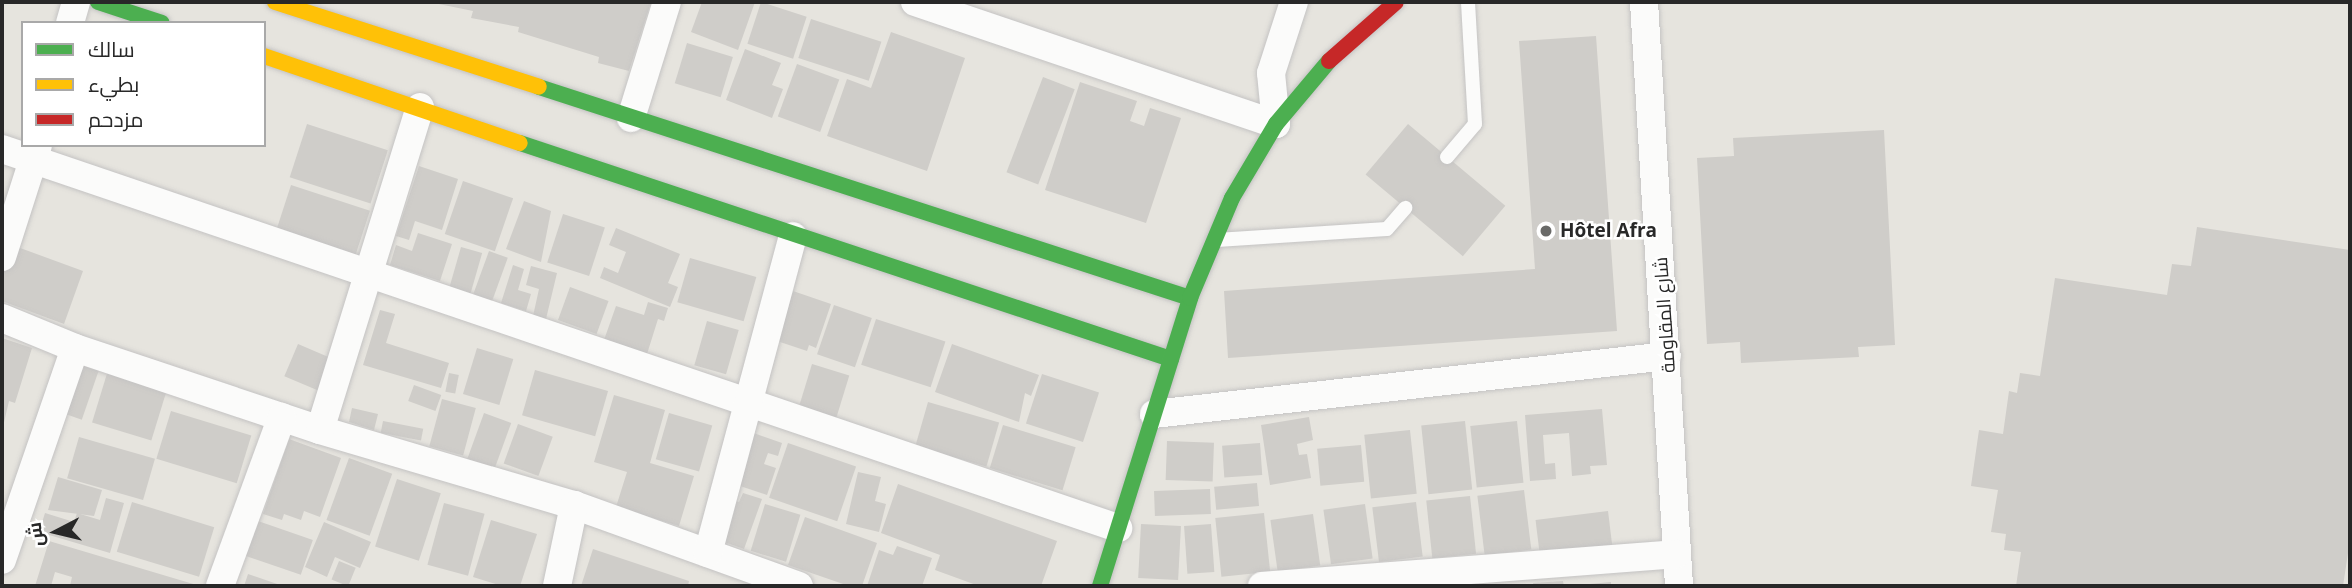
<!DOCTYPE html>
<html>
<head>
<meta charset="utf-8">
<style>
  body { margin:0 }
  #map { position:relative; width:2352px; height:588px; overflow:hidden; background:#e6e4de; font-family:"Open Sans",Cairo,sans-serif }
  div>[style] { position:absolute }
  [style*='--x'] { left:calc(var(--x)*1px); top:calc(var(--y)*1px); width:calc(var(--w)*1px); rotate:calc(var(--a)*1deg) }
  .building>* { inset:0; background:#cfcdc9; transform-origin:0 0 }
  .roads { filter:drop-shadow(0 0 2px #c4c3c3) drop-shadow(0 0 2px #c4c3c3) }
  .lane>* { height:14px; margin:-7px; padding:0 7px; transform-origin:7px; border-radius:7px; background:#fbfbfa }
  .street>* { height:28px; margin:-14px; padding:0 14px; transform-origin:14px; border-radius:14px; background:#fbfbfa }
  .fast>* { height:16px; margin:-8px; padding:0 8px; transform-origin:8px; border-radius:8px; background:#4caf50 }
  .slow>* { height:16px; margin:-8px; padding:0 8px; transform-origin:8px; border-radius:8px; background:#ffc107 }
  .jam>* { height:16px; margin:-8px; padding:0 8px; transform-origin:8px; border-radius:8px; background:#c62828 }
  .dots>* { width:19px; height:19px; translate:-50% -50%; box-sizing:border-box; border:4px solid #fff; border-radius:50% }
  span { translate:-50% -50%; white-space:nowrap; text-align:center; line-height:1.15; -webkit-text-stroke:5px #fff; paint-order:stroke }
  .poi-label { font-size:19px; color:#282828; font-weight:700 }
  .left { translate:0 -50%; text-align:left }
  .street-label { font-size:19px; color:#282828 }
  .frame { position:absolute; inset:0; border:4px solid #282828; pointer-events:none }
  .legend { position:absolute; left:21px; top:21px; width:245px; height:126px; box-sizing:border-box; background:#fff; border:2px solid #a9a9a9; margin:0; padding:9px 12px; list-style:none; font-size:21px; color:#282828 }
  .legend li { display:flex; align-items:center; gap:14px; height:35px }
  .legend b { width:35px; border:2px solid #a9a9a9 }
  .north { position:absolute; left:21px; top:497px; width:70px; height:70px; -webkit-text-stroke:5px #fff; paint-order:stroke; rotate:263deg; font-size:19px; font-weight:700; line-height:28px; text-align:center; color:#282828 }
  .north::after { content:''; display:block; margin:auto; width:24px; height:32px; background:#282828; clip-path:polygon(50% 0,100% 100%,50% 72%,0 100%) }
</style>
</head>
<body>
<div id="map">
  <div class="building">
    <div style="clip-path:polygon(429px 2px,651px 2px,629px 71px,598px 63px,599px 57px,518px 32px,519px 27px,471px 18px,473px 11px)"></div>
    <div style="clip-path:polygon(702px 2px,755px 2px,738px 50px,691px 32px)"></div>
    <div style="left:761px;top:2px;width:48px;height:44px;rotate:18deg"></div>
    <div style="left:811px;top:19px;width:74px;height:41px;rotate:18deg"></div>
    <div style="clip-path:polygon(891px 32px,965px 58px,927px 171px,827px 136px,847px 79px,871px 88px)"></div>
    <div style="clip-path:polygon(1596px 36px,1617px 331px,1228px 358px,1224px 291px,1535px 269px,1519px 41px)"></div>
    <div style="left:687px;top:43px;width:48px;height:42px;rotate:17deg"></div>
    <div style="clip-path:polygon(745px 49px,781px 63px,772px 85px,783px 89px,772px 118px,726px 100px)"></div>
    <div style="left:797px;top:64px;width:45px;height:56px;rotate:20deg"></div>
    <div style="left:1043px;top:77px;width:34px;height:102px;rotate:21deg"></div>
    <div style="clip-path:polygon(1080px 82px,1137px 101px,1130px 121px,1144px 126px,1150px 108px,1181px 118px,1146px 223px,1045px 190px)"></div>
    <div style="left:307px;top:124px;width:85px;height:56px;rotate:18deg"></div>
    <div style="left:1408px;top:124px;width:127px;height:66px;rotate:40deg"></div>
    <div style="clip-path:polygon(1884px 130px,1895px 345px,1858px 347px,1859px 357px,1741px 363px,1740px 342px,1707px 344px,1697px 158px,1734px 156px,1733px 138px)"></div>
    <div style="clip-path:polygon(419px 166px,458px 179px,442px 230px,415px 221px,409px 240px,396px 236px)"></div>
    <div style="left:463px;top:181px;width:53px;height:56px;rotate:19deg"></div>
    <div style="left:291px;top:185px;width:83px;height:52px;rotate:18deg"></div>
    <div style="clip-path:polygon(524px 201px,551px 211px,541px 262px,506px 249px)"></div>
    <div style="left:563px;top:214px;width:44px;height:51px;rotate:18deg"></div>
    <div style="clip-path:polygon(2197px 227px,2350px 250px,2350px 540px,2343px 586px,2016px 586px,2021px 552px,2004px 550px,2006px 534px,1991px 532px,1998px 490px,1971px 486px,1979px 430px,2003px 434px,2009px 391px,2017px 393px,2020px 373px,2040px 376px,2055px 278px,2167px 295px,2172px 264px,2191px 266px)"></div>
    <div style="clip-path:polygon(616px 228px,680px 254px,668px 283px,678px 287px,670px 307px,600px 278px,604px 267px,618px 273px,626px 252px,609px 245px)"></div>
    <div style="clip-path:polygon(418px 233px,452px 244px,440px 281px,390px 265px,396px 245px,412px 251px)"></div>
    <div style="clip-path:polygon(12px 245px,83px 271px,64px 324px,2px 301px,2px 276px)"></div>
    <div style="left:461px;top:247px;width:22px;height:44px;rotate:16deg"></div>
    <div style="left:489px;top:251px;width:20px;height:49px;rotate:20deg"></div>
    <div style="left:690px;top:258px;width:69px;height:46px;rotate:16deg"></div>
    <div style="clip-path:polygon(513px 265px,524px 269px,518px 290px,531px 294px,526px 311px,501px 303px)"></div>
    <div style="clip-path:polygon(531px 266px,557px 273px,546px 319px,533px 316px,539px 289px,526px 285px)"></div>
    <div style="left:570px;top:287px;width:41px;height:35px;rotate:20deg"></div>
    <div style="clip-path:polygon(793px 291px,831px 304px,816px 348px,809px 345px,807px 351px,777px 341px)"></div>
    <div style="clip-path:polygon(648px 302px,668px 308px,664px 321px,658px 319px,647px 354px,604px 340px,616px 306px,644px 315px)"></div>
    <div style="left:834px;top:305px;width:40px;height:52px;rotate:19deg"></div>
    <div style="clip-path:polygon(380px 310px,395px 314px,386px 343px,449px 363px,441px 388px,363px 365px)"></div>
    <div style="left:876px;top:319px;width:73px;height:48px;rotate:18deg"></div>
    <div style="left:707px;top:321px;width:33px;height:46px;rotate:16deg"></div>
    <div style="clip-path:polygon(2px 338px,32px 348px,15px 403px,9px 401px,2px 431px)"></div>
    <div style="left:298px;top:344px;width:40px;height:35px;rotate:23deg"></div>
    <div style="clip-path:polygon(952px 344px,1039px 375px,1031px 396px,1025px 393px,1019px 422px,935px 392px)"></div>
    <div style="left:477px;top:348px;width:38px;height:48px;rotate:17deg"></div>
    <div style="left:78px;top:357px;width:24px;height:58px;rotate:19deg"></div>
    <div style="left:812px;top:364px;width:39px;height:47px;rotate:17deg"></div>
    <div style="left:109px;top:367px;width:62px;height:58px;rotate:17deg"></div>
    <div style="left:535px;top:370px;width:76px;height:47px;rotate:16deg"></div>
    <div style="left:449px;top:373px;width:10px;height:19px;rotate:11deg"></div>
    <div style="left:1042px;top:374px;width:60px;height:52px;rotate:18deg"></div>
    <div style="left:414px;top:385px;width:29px;height:17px;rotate:20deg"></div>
    <div style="clip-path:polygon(614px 395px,665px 410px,650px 463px,694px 476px,679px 526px,616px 507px,627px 472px,594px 462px)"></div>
    <div style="left:442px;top:399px;width:35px;height:49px;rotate:15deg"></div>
    <div style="left:928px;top:402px;width:74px;height:46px;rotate:16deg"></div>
    <div style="clip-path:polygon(352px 408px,378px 414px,374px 430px,349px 422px)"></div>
    <div style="clip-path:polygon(1602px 409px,1607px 465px,1590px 466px,1591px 474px,1572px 476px,1569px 433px,1543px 435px,1545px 464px,1555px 463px,1556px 479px,1530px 481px,1525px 415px)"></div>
    <div style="left:171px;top:411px;width:84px;height:50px;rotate:17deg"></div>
    <div style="left:484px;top:413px;width:29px;height:49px;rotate:20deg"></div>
    <div style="left:669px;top:413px;width:45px;height:48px;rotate:16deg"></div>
    <div style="clip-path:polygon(1309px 417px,1313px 440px,1297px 444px,1299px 455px,1307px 454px,1311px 478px,1270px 485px,1261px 425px)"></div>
    <div style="left:383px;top:421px;width:41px;height:12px;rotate:11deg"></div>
    <div style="left:1465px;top:421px;width:69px;height:44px;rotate:84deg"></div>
    <div style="left:1517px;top:421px;width:62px;height:47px;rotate:84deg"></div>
    <div style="left:518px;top:424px;width:37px;height:42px;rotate:20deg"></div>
    <div style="left:1003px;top:425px;width:76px;height:45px;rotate:17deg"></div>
    <div style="left:1410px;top:430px;width:64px;height:46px;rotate:84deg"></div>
    <div style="clip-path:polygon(748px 431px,782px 443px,778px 456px,768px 453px,764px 464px,776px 468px,767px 495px,731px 483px)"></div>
    <div style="left:79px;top:437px;width:79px;height:43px;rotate:16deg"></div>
    <div style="clip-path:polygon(289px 439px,341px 458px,320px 517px,304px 511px,301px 520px,284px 514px,282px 520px,263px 514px)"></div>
    <div style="left:1167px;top:441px;width:47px;height:39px;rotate:2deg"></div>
    <div style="left:788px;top:443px;width:72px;height:58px;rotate:19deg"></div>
    <div style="left:1260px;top:443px;width:32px;height:38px;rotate:86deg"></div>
    <div style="left:1361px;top:445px;width:37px;height:44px;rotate:85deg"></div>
    <div style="left:349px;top:458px;width:46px;height:66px;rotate:20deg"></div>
    <div style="clip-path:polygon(858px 472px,881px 477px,875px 501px,886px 504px,879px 532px,846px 524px)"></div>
    <div style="clip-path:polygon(58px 477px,102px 490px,94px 516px,48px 510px)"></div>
    <div style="left:397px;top:479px;width:46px;height:71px;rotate:18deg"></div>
    <div style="left:1257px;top:483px;width:23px;height:43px;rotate:85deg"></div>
    <div style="clip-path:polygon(898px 484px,1057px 541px,1041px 586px,979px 586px,935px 570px,940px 555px,881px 533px)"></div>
    <div style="left:1210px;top:489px;width:25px;height:56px;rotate:88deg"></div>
    <div style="left:1524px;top:490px;width:60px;height:47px;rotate:83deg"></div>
    <div style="clip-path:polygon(743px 493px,762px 499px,744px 549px,716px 539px,730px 499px,739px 502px)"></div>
    <div style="left:1470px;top:496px;width:58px;height:44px;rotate:84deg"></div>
    <div style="clip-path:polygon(106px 498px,124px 503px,110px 553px,39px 532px,45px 513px,74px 522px,77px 513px,100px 520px)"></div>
    <div style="left:132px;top:502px;width:86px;height:52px;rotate:17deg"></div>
    <div style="left:1416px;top:502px;width:55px;height:44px;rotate:83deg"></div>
    <div style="left:444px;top:503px;width:42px;height:64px;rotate:15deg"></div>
    <div style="left:765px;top:504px;width:37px;height:49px;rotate:17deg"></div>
    <div style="left:1365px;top:504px;width:55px;height:42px;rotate:82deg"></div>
    <div style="left:1608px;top:511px;width:34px;height:73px;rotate:83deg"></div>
    <div style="left:1264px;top:513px;width:59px;height:49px;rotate:84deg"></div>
    <div style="left:1313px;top:514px;width:52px;height:43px;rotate:82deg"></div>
    <div style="clip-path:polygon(805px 517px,877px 543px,862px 586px,849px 586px,788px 565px)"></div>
    <div style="clip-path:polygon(491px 520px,537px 534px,520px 586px,502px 586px,473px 577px)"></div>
    <div style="left:258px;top:521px;width:58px;height:37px;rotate:19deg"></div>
    <div style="clip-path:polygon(324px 522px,371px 542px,360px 568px,335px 557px,327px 577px,305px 567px)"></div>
    <div style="left:1141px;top:524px;width:40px;height:54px;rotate:3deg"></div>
    <div style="left:1211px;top:524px;width:48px;height:27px;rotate:86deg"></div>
    <div style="clip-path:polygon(49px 541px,200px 586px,70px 586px,72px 577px,55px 572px,51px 586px,35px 586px)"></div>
    <div style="clip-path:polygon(897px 546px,932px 558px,922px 586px,867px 586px,879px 550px,893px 555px)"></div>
    <div style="clip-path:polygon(593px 549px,689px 581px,688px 586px,581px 586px)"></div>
    <div style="left:339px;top:561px;width:18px;height:20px;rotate:22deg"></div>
    <div style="clip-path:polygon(248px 574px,283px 586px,244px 586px)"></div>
    <div style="clip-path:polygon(1563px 581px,1564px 586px,1534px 586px,1533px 583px)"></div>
    <div style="clip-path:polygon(1611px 582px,1611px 586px,1590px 586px,1590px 584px)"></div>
  </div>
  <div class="roads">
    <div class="lane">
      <div style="--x:1447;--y:157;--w:43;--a:-49.7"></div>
      <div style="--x:1475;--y:124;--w:122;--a:-93.3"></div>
      <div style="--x:1217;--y:240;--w:170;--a:-3.7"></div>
      <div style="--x:1387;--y:229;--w:28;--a:-49"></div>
    </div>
    <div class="street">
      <div style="--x:915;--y:2;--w:381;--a:18.7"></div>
      <div style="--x:1276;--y:124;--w:51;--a:-95.6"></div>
      <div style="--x:1271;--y:73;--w:75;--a:-72.1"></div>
      <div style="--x:1644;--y:2;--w:585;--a:86.57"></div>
      <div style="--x:70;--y:23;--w:22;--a:-74"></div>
      <div style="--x:631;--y:118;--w:121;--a:-72.8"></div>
      <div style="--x:2;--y:149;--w:1179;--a:18.76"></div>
      <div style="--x:2;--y:257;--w:118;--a:-72.2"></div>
      <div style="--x:2;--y:318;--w:79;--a:22.3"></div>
      <div style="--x:75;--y:348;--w:258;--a:18.5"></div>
      <div style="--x:320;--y:430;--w:265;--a:16.5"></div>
      <div style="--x:574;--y:505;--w:239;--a:19.8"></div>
      <div style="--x:1154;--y:414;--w:516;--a:-6.45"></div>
      <div style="--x:320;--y:430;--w:338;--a:-72.8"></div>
      <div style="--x:708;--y:553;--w:328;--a:-75"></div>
      <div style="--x:2;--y:560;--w:224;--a:-71"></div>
      <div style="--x:220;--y:586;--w:180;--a:-69.9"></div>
      <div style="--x:557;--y:586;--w:83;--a:-78.1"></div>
      <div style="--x:1262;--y:586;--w:416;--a:-4.4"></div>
    </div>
    <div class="fast">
      <div style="--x:98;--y:2;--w:67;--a:18.2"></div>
      <div style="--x:539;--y:87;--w:684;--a:17.96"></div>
      <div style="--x:520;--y:143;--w:686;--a:18.36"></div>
      <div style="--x:1100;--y:586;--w:302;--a:-72.6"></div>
      <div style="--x:1190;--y:298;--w:108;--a:-67.2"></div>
      <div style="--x:1232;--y:198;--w:86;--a:-59.3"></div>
      <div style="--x:1276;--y:124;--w:82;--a:-49.9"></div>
    </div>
    <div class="slow">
      <div style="--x:275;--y:2;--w:277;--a:17.8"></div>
      <div style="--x:264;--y:56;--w:270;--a:18.8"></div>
    </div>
    <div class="jam">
      <div style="--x:1329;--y:61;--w:89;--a:-41.4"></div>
    </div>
  </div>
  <div class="dots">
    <div style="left:1546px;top:231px;background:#6a6a68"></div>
  </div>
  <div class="poi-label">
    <span class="left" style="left:1560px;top:231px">Hôtel Afra</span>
  </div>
  <div class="street-label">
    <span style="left:1665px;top:315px;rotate:-94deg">شارع المقاومة</span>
  </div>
  <div class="frame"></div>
  <ul class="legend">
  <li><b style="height:9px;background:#4caf50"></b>سالك</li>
  <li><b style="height:9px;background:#ffc107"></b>بطيء</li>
  <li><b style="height:9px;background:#c62828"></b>مزدحم</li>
  </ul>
  <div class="north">ش</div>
</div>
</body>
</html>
